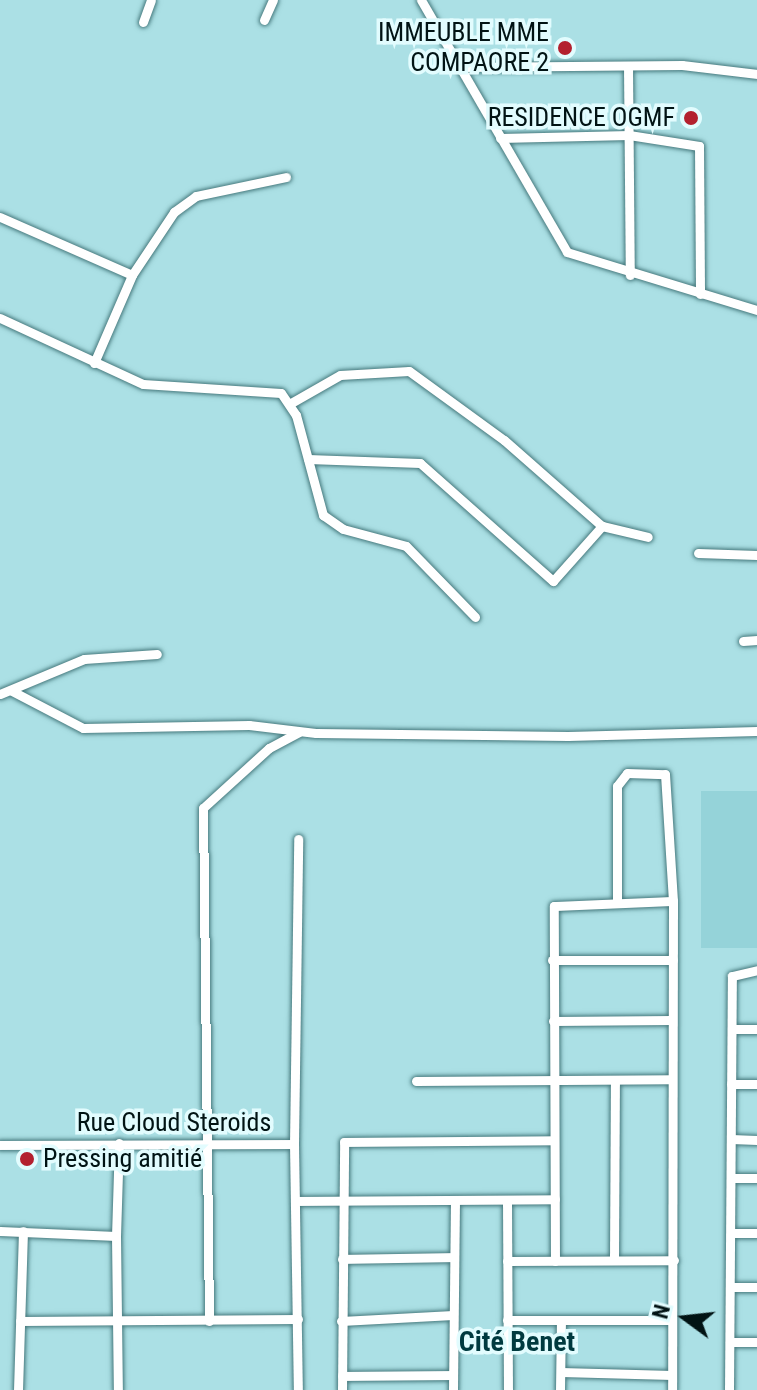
<!DOCTYPE html>
<html>
<head>
<meta charset="utf-8">
<style>
  body { margin:0 }
  #map { position:relative; width:757px; height:1390px; overflow:hidden; background:#abe0e5; font-family:"Roboto Condensed",sans-serif }
  div>[style] { position:absolute }
  [style*='--x'] { left:calc(var(--x)*1px); top:calc(var(--y)*1px); width:calc(var(--w)*1px); rotate:calc(var(--a)*1deg) }
  .built>* { inset:0; background:#95d3d9; transform-origin:0 0 }
  .roads { filter:drop-shadow(0 0 2px #46797d) drop-shadow(0 0 2px #46797d) }
  .street>* { height:9px; margin:-4.5px; padding:0 4.5px; transform-origin:4.5px; border-radius:4.5px; background:#fff }
  .dots>* { width:22px; height:22px; translate:-50% -50%; box-sizing:border-box; border:4px solid #e2fcfe; border-radius:50% }
  span { translate:-50% -50%; white-space:nowrap; text-align:center; line-height:1.15; -webkit-text-stroke:7px #e2fcfe; paint-order:stroke }
  .poi-label { font-size:26px; color:#011314 }
  .right { translate:-100% -50%; text-align:right }
  .left { translate:0 -50%; text-align:left }
  .street-label { font-size:26px; color:#011314 }
  .neighbourhood-label { font-size:28px; color:#003a3f; font-weight:700 }
  .north { position:absolute; left:645px; top:1278px; width:80px; height:80px; -webkit-text-stroke:6px #e2fcfe; paint-order:stroke; rotate:285deg; font-size:22px; font-weight:700; line-height:32px; text-align:center; color:#011314 }
  .north::after { content:''; display:block; margin:auto; width:28px; height:36px; background:#011314; clip-path:polygon(50% 0,100% 100%,50% 72%,0 100%) }
</style>
</head>
<body>
<div id="map">
  <div class="built">
    <div style="left:701px;top:791px;width:56px;height:157px"></div>
  </div>
  <div class="roads">
    <div class="street">
      <div style="--x:421;--y:0;--w:291;--a:59.9"></div>
      <div style="--x:567;--y:252;--w:199;--a:17"></div>
      <div style="--x:264;--y:20;--w:22;--a:-66"></div>
      <div style="--x:143;--y:22;--w:23;--a:-70"></div>
      <div style="--x:628;--y:66;--w:209;--a:89.5"></div>
      <div style="--x:460;--y:67;--w:222;--a:-0.5"></div>
      <div style="--x:682;--y:65;--w:76;--a:6.8"></div>
      <div style="--x:500;--y:138;--w:129;--a:-1.3"></div>
      <div style="--x:629;--y:135;--w:71;--a:8.9"></div>
      <div style="--x:699;--y:146;--w:148;--a:89.6"></div>
      <div style="--x:0;--y:217;--w:144;--a:23.7"></div>
      <div style="--x:0;--y:318;--w:157;--a:24.8"></div>
      <div style="--x:143;--y:384;--w:138;--a:3.7"></div>
      <div style="--x:281;--y:393;--w:27;--a:56"></div>
      <div style="--x:296;--y:415;--w:104;--a:74.9"></div>
      <div style="--x:323;--y:515;--w:24;--a:35"></div>
      <div style="--x:343;--y:529;--w:65;--a:15.1"></div>
      <div style="--x:406;--y:546;--w:99;--a:45.8"></div>
      <div style="--x:94;--y:363;--w:96;--a:-66.6"></div>
      <div style="--x:132;--y:275;--w:76;--a:-56.3"></div>
      <div style="--x:174;--y:212;--w:27;--a:-36"></div>
      <div style="--x:196;--y:196;--w:92;--a:-11.9"></div>
      <div style="--x:291;--y:403;--w:56;--a:-29.7"></div>
      <div style="--x:340;--y:375;--w:69;--a:-3.3"></div>
      <div style="--x:409;--y:371;--w:117;--a:36"></div>
      <div style="--x:504;--y:440;--w:130;--a:41.3"></div>
      <div style="--x:602;--y:526;--w:47;--a:13.4"></div>
      <div style="--x:308;--y:459;--w:112;--a:2"></div>
      <div style="--x:420;--y:463;--w:178;--a:41.6"></div>
      <div style="--x:553;--y:581;--w:74;--a:-48.3"></div>
      <div style="--x:698;--y:553;--w:59;--a:1.9"></div>
      <div style="--x:743;--y:641;--w:14;--a:-4"></div>
      <div style="--x:12;--y:691;--w:80;--a:27.5"></div>
      <div style="--x:83;--y:728;--w:166;--a:-1"></div>
      <div style="--x:249;--y:725;--w:67;--a:6.8"></div>
      <div style="--x:316;--y:733;--w:252;--a:0.7"></div>
      <div style="--x:568;--y:736;--w:189;--a:-1.5"></div>
      <div style="--x:0;--y:694;--w:91;--a:-22.6"></div>
      <div style="--x:84;--y:659;--w:73;--a:-3.9"></div>
      <div style="--x:617;--y:901;--w:115;--a:-90"></div>
      <div style="--x:617;--y:786;--w:16;--a:-52"></div>
      <div style="--x:627;--y:773;--w:38;--a:2"></div>
      <div style="--x:665;--y:774;--w:127;--a:86.4"></div>
      <div style="--x:673;--y:901;--w:489;--a:90.1"></div>
      <div style="--x:552;--y:960;--w:121;--a:0"></div>
      <div style="--x:553;--y:1021;--w:119;--a:-0.5"></div>
      <div style="--x:732;--y:1029;--w:25;--a:0"></div>
      <div style="--x:416;--y:1081;--w:256;--a:-0.4"></div>
      <div style="--x:731;--y:1084;--w:26;--a:0"></div>
      <div style="--x:731;--y:1139;--w:26;--a:2"></div>
      <div style="--x:294;--y:1144;--w:305;--a:-89.2"></div>
      <div style="--x:0;--y:1145;--w:294;--a:-0.2"></div>
      <div style="--x:294;--y:1144;--w:246;--a:89.1"></div>
      <div style="--x:732;--y:1178;--w:25;--a:0"></div>
      <div style="--x:507;--y:1200;--w:190;--a:89.7"></div>
      <div style="--x:296;--y:1201;--w:259;--a:-0.4"></div>
      <div style="--x:0;--y:1231;--w:116;--a:2.5"></div>
      <div style="--x:116;--y:1236;--w:93;--a:-88.2"></div>
      <div style="--x:732;--y:1233;--w:25;--a:0"></div>
      <div style="--x:116;--y:1236;--w:154;--a:89.3"></div>
      <div style="--x:342;--y:1259;--w:112;--a:-1"></div>
      <div style="--x:614;--y:1260;--w:179;--a:-89.7"></div>
      <div style="--x:507;--y:1261;--w:167;--a:-0.3"></div>
      <div style="--x:555;--y:1261;--w:355;--a:-90.2"></div>
      <div style="--x:554;--y:906;--w:119;--a:-2.4"></div>
      <div style="--x:731;--y:1287;--w:26;--a:0"></div>
      <div style="--x:507;--y:1320;--w:163;--a:0"></div>
      <div style="--x:20;--y:1321;--w:278;--a:-0.4"></div>
      <div style="--x:209;--y:1321;--w:513;--a:-90.67"></div>
      <div style="--x:203;--y:808;--w:89;--a:-42.3"></div>
      <div style="--x:269;--y:748;--w:34;--a:-28"></div>
      <div style="--x:341;--y:1321;--w:112;--a:-3.1"></div>
      <div style="--x:730;--y:1342;--w:27;--a:0"></div>
      <div style="--x:561;--y:1372;--w:111;--a:1.5"></div>
      <div style="--x:342;--y:1376;--w:110;--a:-0.5"></div>
      <div style="--x:18;--y:1390;--w:159;--a:-88.2"></div>
      <div style="--x:342;--y:1390;--w:248;--a:-89.5"></div>
      <div style="--x:344;--y:1142;--w:209;--a:-0.5"></div>
      <div style="--x:453;--y:1390;--w:190;--a:-89.4"></div>
      <div style="--x:560;--y:1390;--w:69;--a:-89.2"></div>
      <div style="--x:729;--y:1390;--w:414;--a:-89.6"></div>
      <div style="--x:732;--y:976;--w:26;--a:-13"></div>
    </div>
  </div>
  <div class="dots">
    <div style="left:565px;top:48px;background:#b3212f"></div>
    <div style="left:691px;top:118px;background:#b3212f"></div>
    <div style="left:27px;top:1159px;background:#b3212f"></div>
  </div>
  <div class="poi-label">
    <span class="right" style="left:549px;top:48px">IMMEUBLE MME<br>COMPAORE 2</span>
    <span class="right" style="left:675px;top:118px">RESIDENCE OGMF</span>
    <span class="left" style="left:43px;top:1159px">Pressing amitié</span>
  </div>
  <div class="street-label">
    <span style="left:174px;top:1123px">Rue Cloud Steroids</span>
  </div>
  <div class="neighbourhood-label">
    <span style="left:517px;top:1342px">Cité Benet</span>
  </div>
  <div class="north">N</div>
</div>
</body>
</html>
